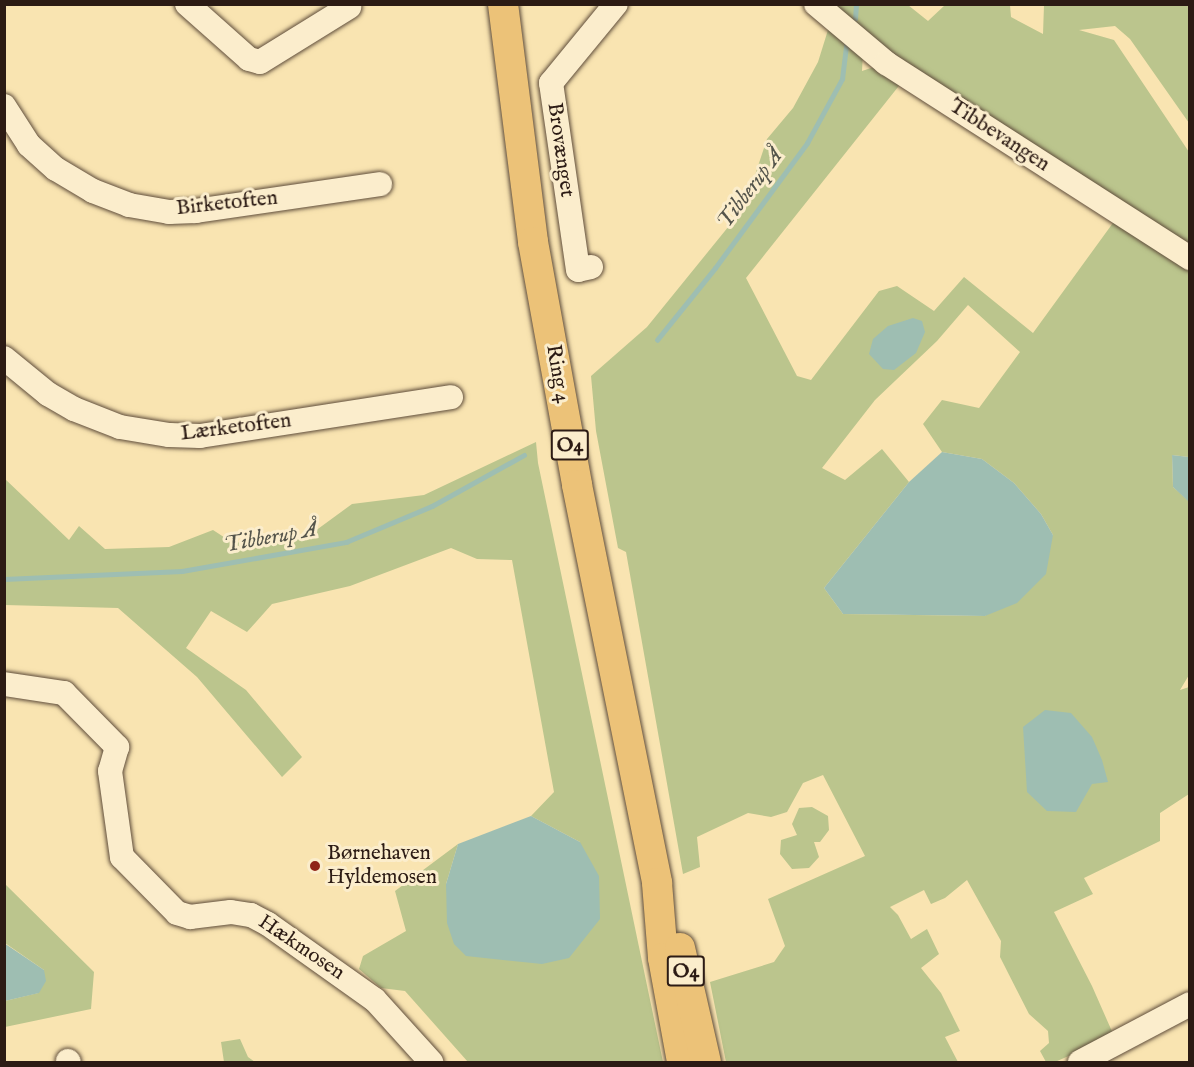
<!DOCTYPE html>
<html>
<head>
<meta charset="utf-8">
<style>
  body { margin:0 }
  #map { position:relative; width:1194px; height:1067px; overflow:hidden; background:#f9e4b1; font-family:"IM FELL English",serif }
  div>[style] { position:absolute }
  [style*='--x'] { left:calc(var(--x)*1px); top:calc(var(--y)*1px); width:calc(var(--w)*1px); rotate:calc(var(--a)*1deg) }
  .green>* { inset:0; background:#bbc58d }
  .water>* { inset:0; background:#9ebeb2 }
  .stream>* { height:4.5px; margin:-2.25px; padding:0 2.25px; transform-origin:2.25px; border-radius:2.25px; background:#9ebeb2 }
  .roads { filter:drop-shadow(0 0 2px #5f4d3b) drop-shadow(0 0 2px #5f4d3b) }
  .minor>* { height:24px; margin:-12px; padding:0 12px; transform-origin:12px; border-radius:12px; background:#fbedcc }
  .major>* { height:30px; margin:-15px; padding:0 15px; transform-origin:15px; border-radius:15px; background:#ecc278 }
  .dots>* { width:16px; height:16px; translate:-50% -50%; box-sizing:border-box; border:3px solid #fbedcc; border-radius:50% }
  span { translate:-50% -50%; white-space:nowrap; text-align:center; line-height:1.15; -webkit-text-stroke:6px #fbedcc; paint-order:stroke }
  .shield-label span { padding:2px 4px; background:#fbedcc; border:2px solid; border-radius:4px; -webkit-text-stroke-width:0 }
  .shield-label { font-size:20px; color:#2c1b14; font-weight:700 }
  .street-label { font-size:21px; color:#2c1b14 }
  .poi-label { font-size:21px; color:#2c1b14 }
  .left { translate:0 -50%; text-align:left }
  .water-label { font-size:22px; color:#54544b; font-style:italic }
  .frame { position:absolute; inset:0; border:6px solid #2c1b14; pointer-events:none }
</style>
</head>
<body>
<div id="map">
  <div class="green">
    <div style="clip-path:polygon(835px 5px,908px 5px,928px 21px,945px 5px,1010px 5px,1011px 17px,1043px 34px,1044px 5px,1189px 5px,1189px 123px,1130px 39px,1115px 26px,1079px 30px,1114px 40px,1189px 152px,1189px 252px,892px 59px)"></div>
    <div style="clip-path:polygon(evenodd,828px 30px,863px 52px,862px 71px,880px 65px,902px 82px,746px 278px,797px 376px,811px 380px,879px 291px,897px 286px,934px 311px,964px 277px,1033px 333px,1118px 216px,1189px 263px,1189px 457px,1172px 455px,1173px 487px,1190px 502px,1189px 675px,1180px 690px,1189px 687px,1189px 794px,1160px 813px,1160px 841px,1084px 878px,1093px 894px,1054px 912px,1092px 986px,1114px 1036px,1055px 1062px,1046px 1062px,1040px 1051px,1049px 1043px,1048px 1031px,1029px 1014px,1000px 957px,1001px 941px,967px 880px,945px 898px,931px 904px,924px 890px,890px 907px,898px 915px,911px 939px,927px 929px,939px 954px,921px 968px,941px 993px,960px 1031px,945px 1037px,958px 1062px,726px 1062px,710px 982px,774px 962px,785px 946px,768px 899px,865px 856px,823px 775px,803px 783px,787px 812px,771px 817px,748px 813px,697px 837px,700px 867px,683px 874px,626px 552px,618px 548px,596px 431px,591px 376px,647px 327px,733px 221px,748px 196px,767px 139px,793px 108px,818px 62px,828px 30px,968px 305px,1020px 352px,979px 408px,942px 400px,923px 424px,942px 452px,982px 459px,1014px 483px,1041px 514px,1053px 535px,985px 616px,843px 614px,824px 588px,909px 482px,882px 449px,845px 480px,822px 468px,875px 400px,937px 341px,968px 305px)"></div>
    <div style="clip-path:polygon(536px 442px,538px 463px,663px 1062px,468px 1062px,405px 991px,381px 988px,359px 969px,363px 956px,406px 931px,395px 891px,458px 844px,446px 884px,580px 842px,531px 816px,554px 792px,512px 560px,477px 559px,451px 548px,350px 586px,272px 604px,247px 632px,211px 611px,186px 648px,246px 690px,302px 757px,282px 777px,197px 677px,118px 608px,5px 605px,4px 478px,69px 540px,79px 526px,105px 549px,169px 547px,213px 530px,233px 543px,311px 534px,352px 504px,424px 495px)"></div>
    <div style="clip-path:polygon(812px 807px,828px 816px,829px 830px,820px 842px,814px 842px,819px 857px,809px 868px,792px 869px,780px 854px,781px 840px,797px 835px,792px 824px,799px 808px)"></div>
    <div style="clip-path:polygon(4px 883px,94px 972px,91px 1009px,5px 1027px,5px 1001px,38px 993px,44px 970px,5px 943px)"></div>
    <div style="clip-path:polygon(240px 1039px,248px 1057px,255px 1062px,224px 1062px,221px 1042px)"></div>
  </div>
  <div class="water">
    <div style="clip-path:polygon(913px 318px,922px 321px,925px 332px,916px 353px,894px 370px,883px 369px,869px 354px,873px 339px,888px 326px)"></div>
    <div style="clip-path:polygon(942px 452px,982px 459px,1014px 483px,1041px 514px,1053px 535px,1046px 574px,1017px 603px,985px 616px,843px 614px,824px 588px,909px 482px)"></div>
    <div style="clip-path:polygon(1172px 455px,1189px 457px,1189px 502px,1173px 487px)"></div>
    <div style="clip-path:polygon(1045px 710px,1071px 713px,1092px 737px,1102px 760px,1108px 782px,1092px 784px,1076px 812px,1047px 811px,1027px 792px,1023px 727px)"></div>
    <div style="clip-path:polygon(531px 816px,580px 842px,599px 876px,600px 919px,569px 958px,542px 964px,466px 956px,454px 944px,447px 923px,446px 884px,458px 844px)"></div>
    <div style="clip-path:polygon(4px 943px,44px 970px,46px 981px,39px 993px,5px 1001px)"></div>
  </div>
  <div class="stream">
    <div style="--x:855;--y:19;--w:15;--a:-86"></div>
    <div style="--x:657;--y:340;--w:92;--a:-51.1"></div>
    <div style="--x:715;--y:268;--w:155;--a:-53.6"></div>
    <div style="--x:807;--y:143;--w:73;--a:-61.3"></div>
    <div style="--x:842;--y:79;--w:34;--a:-83"></div>
    <div style="--x:4;--y:579;--w:178;--a:-2.6"></div>
    <div style="--x:182;--y:571;--w:167;--a:-10"></div>
    <div style="--x:346;--y:542;--w:93;--a:-22.7"></div>
    <div style="--x:432;--y:506;--w:105;--a:-29"></div>
  </div>
  <div class="roads">
    <div class="minor">
      <div style="--x:187;--y:4;--w:83;--a:41.6"></div>
      <div style="--x:249;--y:59;--w:11;--a:15"></div>
      <div style="--x:260;--y:62;--w:105;--a:-31.7"></div>
      <div style="--x:816;--y:4;--w:92;--a:40.1"></div>
      <div style="--x:886;--y:63;--w:361;--a:32.7"></div>
      <div style="--x:4;--y:106;--w:46;--a:57.3"></div>
      <div style="--x:29;--y:145;--w:36;--a:42"></div>
      <div style="--x:56;--y:169;--w:43;--a:30.7"></div>
      <div style="--x:93;--y:191;--w:39;--a:21"></div>
      <div style="--x:129;--y:205;--w:41;--a:9.9"></div>
      <div style="--x:169;--y:212;--w:27;--a:-2"></div>
      <div style="--x:196;--y:211;--w:186;--a:-8.3"></div>
      <div style="--x:591;--y:267;--w:13;--a:167"></div>
      <div style="--x:578;--y:270;--w:189;--a:-98.2"></div>
      <div style="--x:551;--y:83;--w:102;--a:-50.6"></div>
      <div style="--x:4;--y:358;--w:57;--a:39.3"></div>
      <div style="--x:48;--y:394;--w:30;--a:30"></div>
      <div style="--x:74;--y:409;--w:49;--a:21.4"></div>
      <div style="--x:120;--y:427;--w:50;--a:9.3"></div>
      <div style="--x:169;--y:435;--w:31;--a:2"></div>
      <div style="--x:200;--y:436;--w:254;--a:-8.8"></div>
      <div style="--x:4;--y:684;--w:61;--a:8.5"></div>
      <div style="--x:64;--y:693;--w:76;--a:45.5"></div>
      <div style="--x:117;--y:747;--w:25;--a:106"></div>
      <div style="--x:110;--y:771;--w:87;--a:82.1"></div>
      <div style="--x:122;--y:857;--w:78;--a:45.5"></div>
      <div style="--x:177;--y:913;--w:14;--a:17"></div>
      <div style="--x:190;--y:917;--w:41;--a:-7"></div>
      <div style="--x:231;--y:912;--w:20;--a:9"></div>
      <div style="--x:251;--y:915;--w:19;--a:28"></div>
      <div style="--x:268;--y:924;--w:131;--a:35.4"></div>
      <div style="--x:375;--y:1000;--w:84;--a:47.9"></div>
      <div style="--x:68;--y:1061;--w:1;--a:45"></div>
      <div style="--x:1080;--y:1062;--w:124;--a:-27.8"></div>
    </div>
    <div class="major">
      <div style="--x:503;--y:4;--w:240;--a:82.8"></div>
      <div style="--x:533;--y:242;--w:247;--a:79.7"></div>
      <div style="--x:577;--y:485;--w:406;--a:78.6"></div>
      <div style="--x:657;--y:883;--w:75;--a:85.4"></div>
      <div style="--x:663;--y:958;--w:106;--a:79.6"></div>
      <div style="--x:680;--y:948;--w:117;--a:77.2"></div>
    </div>
  </div>
  <div class="dots">
    <div style="left:315px;top:866px;background:#8f2418"></div>
  </div>
  <div class="shield-label">
    <span style="left:570px;top:445px">O4</span>
    <span style="left:686px;top:971px">O4</span>
  </div>
  <div class="street-label">
    <span style="left:999px;top:136px;rotate:33deg">Tibbevangen</span>
    <span style="left:560px;top:150px;rotate:82deg">Brovænget</span>
    <span style="left:227px;top:204px;rotate:-6deg">Birketoften</span>
    <span style="left:557px;top:374px;rotate:80deg">Ring 4</span>
    <span style="left:236px;top:428px;rotate:-7deg">Lærketoften</span>
    <span style="left:301px;top:948px;rotate:34deg">Hækmosen</span>
  </div>
  <div class="poi-label">
    <span class="left" style="left:327px;top:866px">Børnehaven<br>Hyldemosen</span>
  </div>
  <div class="water-label">
    <span style="left:751px;top:189px;rotate:-53deg">Tibberup Å</span>
    <span style="left:271px;top:538px;rotate:-10deg">Tibberup Å</span>
  </div>
  <div class="frame"></div>
</div>
</body>
</html>
